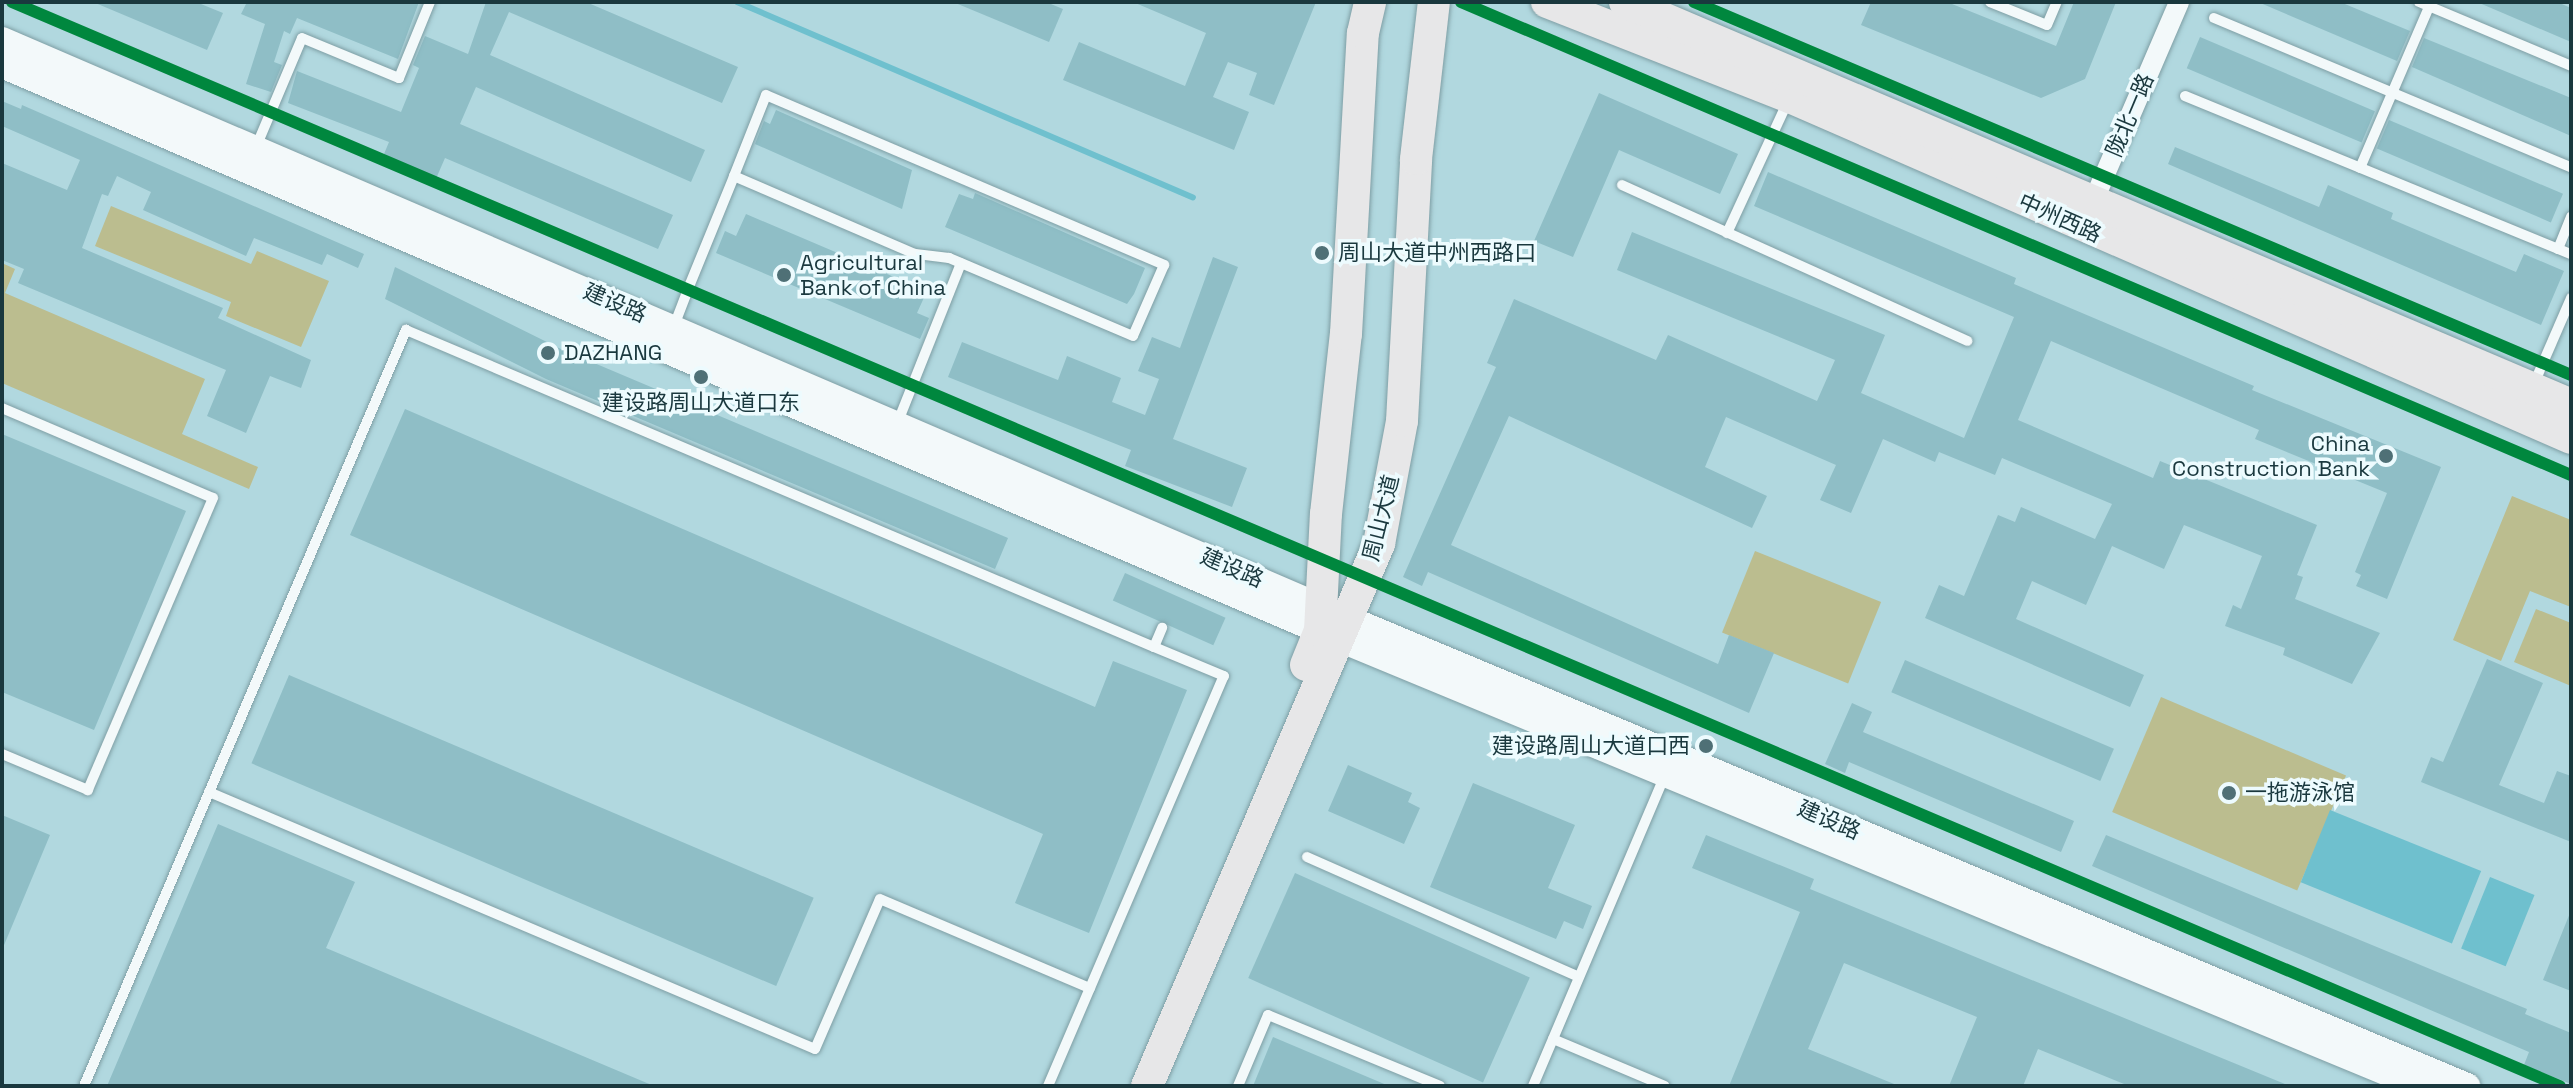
<!DOCTYPE html>
<html>
<head>
<meta charset="utf-8">
<style>
  body { margin:0 }
  #map { position:relative; width:2573px; height:1088px; overflow:hidden; background:#b1d8df; font-family:"Space Grotesk","Noto Sans SC",sans-serif }
  div>[style] { position:absolute }
  [style*='--x'] { left:calc(var(--x)*1px); top:calc(var(--y)*1px); width:calc(var(--w)*1px); rotate:calc(var(--a)*1deg) }
  .green>* { inset:0; background:#bbbd8f; transform-origin:0 0 }
  .water>* { inset:0; background:#6fc0ce; transform-origin:0 0 }
  .stream>* { height:6px; margin:-3px; padding:0 3px; transform-origin:3px; border-radius:3px; background:#6fc0ce }
  .building>* { inset:0; background:#8fbec6; transform-origin:0 0 }
  .roads { filter:drop-shadow(0 0 2px #7e9ea4) drop-shadow(0 0 2px #7e9ea4) }
  .service>* { height:10px; margin:-5px; padding:0 5px; transform-origin:5px; border-radius:5px; background:#f3f9fa }
  .minor>* { height:20px; margin:-10px; padding:0 10px; transform-origin:10px; border-radius:10px; background:#f3f9fa }
  .tertiary>* { height:26px; margin:-13px; padding:0 13px; transform-origin:13px; border-radius:13px; background:#f3f9fa }
  .primary>* { height:32px; margin:-16px; padding:0 16px; transform-origin:16px; border-radius:16px; background:#e7e7e8 }
  .cycleway>* { height:12px; margin:-6px; padding:0 6px; transform-origin:6px; border-radius:6px; background:#00873e }
  .dots>* { width:22px; height:22px; translate:-50% -50%; box-sizing:border-box; border:4px solid #edfbfe; border-radius:50% }
  span { translate:-50% -50%; white-space:nowrap; text-align:center; line-height:1.15; -webkit-text-stroke:7px #edfbfe; paint-order:stroke }
  .street-label { font-size:22px; color:#1a383e }
  .poi-label { font-size:22px; color:#1a383e }
  .left { translate:0 -50%; text-align:left }
  .right { translate:-100% -50%; text-align:right }
  .frame { position:absolute; inset:0; border:4px solid #1a383e; pointer-events:none }
</style>
</head>
<body>
<div id="map">
  <div class="green">
    <div style="clip-path:polygon(111px 206px,251px 264px,257px 251px,329px 281px,301px 347px,226px 316px,231px 302px,95px 246px)"></div>
    <div style="clip-path:polygon(2px 263px,15px 269px,5px 293px,205px 379px,182px 434px,258px 467px,249px 489px,2px 383px)"></div>
    <div style="clip-path:polygon(2512px 496px,2571px 520px,2571px 607px,2530px 591px,2501px 661px,2453px 640px)"></div>
    <div style="left:1755px;top:551px;width:136px;height:88px;rotate:22deg"></div>
    <div style="clip-path:polygon(2536px 609px,2571px 623px,2571px 686px,2514px 662px)"></div>
    <div style="left:2161px;top:697px;width:201px;height:125px;rotate:23deg"></div>
  </div>
  <div class="water">
    <div style="left:2330px;top:810px;width:163px;height:78px;rotate:22deg"></div>
    <div style="left:2490px;top:877px;width:48px;height:77px;rotate:22deg"></div>
  </div>
  <div class="stream">
    <div style="--x:737;--y:2;--w:496;--a:23.2"></div>
  </div>
  <div class="building">
    <div style="clip-path:polygon(93px 2px,196px 2px,223px 13px,207px 50px)"></div>
    <div style="clip-path:polygon(247px 2px,419px 2px,398px 59px,297px 18px,290px 34px,284px 31px,274px 62px,282px 65px,271px 92px,246px 84px,265px 24px,241px 14px)"></div>
    <div style="clip-path:polygon(486px 2px,586px 2px,738px 67px,722px 103px,509px 12px,490px 55px,705px 150px,691px 182px,476px 87px,460px 124px,673px 215px,658px 249px,445px 158px,435px 181px,384px 154px,389px 142px,288px 103px,297px 71px,401px 112px,419px 68px,413px 65px,425px 36px,468px 54px)"></div>
    <div style="clip-path:polygon(953px 2px,1046px 2px,1063px 9px,1049px 42px)"></div>
    <div style="clip-path:polygon(1133px 2px,1316px 2px,1274px 105px,1249px 95px,1257px 73px,1228px 62px,1213px 97px,1249px 112px,1234px 150px,1063px 80px,1079px 42px,1185px 86px,1206px 33px)"></div>
    <div style="clip-path:polygon(1871px 2px,1947px 2px,2056px 46px,2074px 2px,2116px 2px,2085px 79px,2041px 98px,1861px 25px)"></div>
    <div style="clip-path:polygon(2258px 2px,2340px 2px,2410px 31px,2397px 61px)"></div>
    <div style="clip-path:polygon(2477px 2px,2557px 2px,2571px 8px,2571px 42px)"></div>
    <div style="left:2200px;top:37px;width:190px;height:34px;rotate:23deg"></div>
    <div style="clip-path:polygon(2424px 38px,2571px 98px,2571px 136px,2412px 67px)"></div>
    <div style="clip-path:polygon(1599px 93px,1738px 154px,1720px 194px,1619px 150px,1573px 257px,1534px 241px)"></div>
    <div style="clip-path:polygon(2px 101px,21px 109px,22px 105px,364px 254px,358px 268px,327px 254px,322px 265px,254px 238px,246px 256px,143px 210px,151px 192px,117px 176px,108px 196px,102px 194px,82px 248px,223px 308px,218px 318px,311px 360px,301px 388px,270px 376px,246px 433px,207px 416px,226px 370px,18px 283px,24px 269px,2px 260px,2px 163px,67px 190px,80px 160px,2px 126px)"></div>
    <div style="clip-path:polygon(776px 110px,912px 170px,902px 209px,755px 144px,764px 121px,770px 124px)"></div>
    <div style="left:2389px;top:120px;width:189px;height:31px;rotate:23deg"></div>
    <div style="clip-path:polygon(2175px 147px,2319px 207px,2328px 185px,2393px 213px,2391px 219px,2516px 272px,2524px 254px,2564px 271px,2541px 325px,2168px 164px)"></div>
    <div style="clip-path:polygon(1768px 172px,2016px 278px,2014px 284px,2254px 386px,2252px 390px,2441px 467px,2387px 599px,2356px 586px,2361px 575px,2355px 572px,2387px 493px,2255px 439px,2259px 430px,2051px 341px,2018px 420px,2153px 478px,2160px 461px,2317px 525px,2297px 575px,2303px 577px,2295px 599px,2380px 633px,2352px 684px,2283px 655px,2285px 648px,2225px 626px,2233px 605px,2241px 609px,2262px 556px,2184px 525px,2164px 569px,2112px 546px,2086px 605px,2032px 581px,2016px 619px,2144px 675px,2130px 707px,1925px 618px,1939px 585px,1964px 596px,1998px 515px,2015px 522px,2021px 507px,2095px 539px,2112px 504px,2002px 458px,1995px 475px,1939px 452px,1935px 462px,1883px 439px,1851px 513px,1820px 500px,1836px 465px,1726px 417px,1705px 467px,1767px 496px,1752px 528px,1509px 416px,1451px 545px,1718px 664px,1729px 635px,1774px 653px,1749px 713px,1428px 572px,1422px 586px,1403px 577px,1496px 367px,1487px 363px,1514px 299px,1656px 360px,1668px 335px,1817px 401px,1835px 360px,1617px 270px,1632px 232px,1885px 335px,1861px 393px,1964px 438px,2014px 317px,1754px 206px)"></div>
    <div style="clip-path:polygon(975px 193px,1145px 268px,1134px 294px,1127px 304px,945px 227px,959px 194px,973px 199px)"></div>
    <div style="clip-path:polygon(746px 214px,927px 291px,917px 313px,929px 318px,920px 339px,716px 253px,725px 231px,736px 236px)"></div>
    <div style="clip-path:polygon(1213px 257px,1238px 267px,1173px 439px,1247px 468px,1232px 507px,1125px 466px,1131px 450px,948px 377px,962px 342px,1058px 380px,1067px 356px,1121px 378px,1112px 402px,1145px 415px,1159px 379px,1138px 371px,1152px 337px,1180px 348px)"></div>
    <div style="clip-path:polygon(395px 267px,561px 349px,1008px 538px,995px 569px,546px 379px,385px 299px)"></div>
    <div style="clip-path:polygon(405px 409px,1095px 707px,1113px 661px,1187px 690px,1089px 933px,1015px 903px,1043px 834px,350px 535px)"></div>
    <div style="clip-path:polygon(2px 434px,186px 511px,94px 730px,2px 692px)"></div>
    <div style="left:1125px;top:573px;width:110px;height:30px;rotate:24deg"></div>
    <div style="clip-path:polygon(2487px 659px,2543px 683px,2499px 785px,2544px 803px,2557px 771px,2571px 776px,2571px 842px,2421px 782px,2431px 757px,2443px 762px)"></div>
    <div style="left:1905px;top:660px;width:227px;height:35px;rotate:23deg"></div>
    <div style="left:289px;top:675px;width:570px;height:96px;rotate:23deg"></div>
    <div style="clip-path:polygon(1852px 703px,1872px 712px,1863px 732px,2074px 821px,2061px 852px,1849px 762px,1845px 773px,1825px 764px)"></div>
    <div style="clip-path:polygon(1348px 765px,1412px 793px,1408px 802px,1420px 808px,1404px 844px,1328px 811px)"></div>
    <div style="clip-path:polygon(1473px 783px,1575px 825px,1548px 888px,1592px 906px,1583px 929px,1564px 921px,1556px 939px,1430px 887px)"></div>
    <div style="clip-path:polygon(2px 815px,50px 835px,2px 950px)"></div>
    <div style="clip-path:polygon(218px 824px,355px 882px,326px 948px,654px 1086px,107px 1086px)"></div>
    <div style="clip-path:polygon(1706px 835px,1814px 879px,1810px 889px,2290px 1086px,2129px 1086px,2038px 1049px,2023px 1086px,1949px 1086px,1977px 1017px,1844px 963px,1808px 1049px,1899px 1086px,1729px 1086px,1800px 912px,1692px 868px)"></div>
    <div style="clip-path:polygon(2106px 835px,2527px 1009px,2525px 1014px,2571px 1033px,2571px 1084px,2524px 1065px,2529px 1052px,2092px 866px)"></div>
    <div style="left:1295px;top:873px;width:257px;height:115px;rotate:24deg"></div>
    <div style="clip-path:polygon(2570px 913px,2571px 913px,2571px 991px,2543px 980px)"></div>
    <div style="clip-path:polygon(1273px 1037px,1389px 1086px,1253px 1086px)"></div>
  </div>
  <div class="roads">
    <div class="service">
      <div style="--x:1990;--y:2;--w:61;--a:22"></div>
      <div style="--x:2047;--y:25;--w:25;--a:-67"></div>
      <div style="--x:2419;--y:2;--w:165;--a:22.8"></div>
      <div style="--x:2214;--y:18;--w:387;--a:22.7"></div>
      <div style="--x:2185;--y:96;--w:417;--a:22.3"></div>
      <div style="--x:256;--y:147;--w:118;--a:-67.1"></div>
      <div style="--x:302;--y:38;--w:105;--a:22.4"></div>
      <div style="--x:399;--y:78;--w:82;--a:-67.8"></div>
      <div style="--x:2360;--y:168;--w:181;--a:-66.8"></div>
      <div style="--x:1622;--y:185;--w:379;--a:24.3"></div>
      <div style="--x:1727;--y:233;--w:148;--a:-65.2"></div>
      <div style="--x:2558;--y:249;--w:35;--a:-68"></div>
      <div style="--x:674;--y:326;--w:40;--a:-69"></div>
      <div style="--x:688;--y:289;--w:122;--a:-67.8"></div>
      <div style="--x:734;--y:176;--w:87;--a:-68.4"></div>
      <div style="--x:766;--y:95;--w:433;--a:23.1"></div>
      <div style="--x:1164;--y:265;--w:77;--a:113.6"></div>
      <div style="--x:1133;--y:336;--w:200;--a:-157"></div>
      <div style="--x:949;--y:258;--w:34;--a:-173"></div>
      <div style="--x:915;--y:254;--w:197;--a:-156.7"></div>
      <div style="--x:2533;--y:386;--w:96;--a:-66.6"></div>
      <div style="--x:2;--y:408;--w:229;--a:23.1"></div>
      <div style="--x:213;--y:498;--w:318;--a:113.2"></div>
      <div style="--x:88;--y:790;--w:93;--a:-157.3"></div>
      <div style="--x:897;--y:424;--w:173;--a:-68.3"></div>
      <div style="--x:209;--y:792;--w:658;--a:22.98"></div>
      <div style="--x:815;--y:1049;--w:163;--a:-66.6"></div>
      <div style="--x:880;--y:899;--w:228;--a:23"></div>
      <div style="--x:1307;--y:857;--w:297;--a:23.8"></div>
      <div style="--x:1553;--y:1039;--w:121;--a:22.8"></div>
      <div style="--x:84;--y:1086;--w:822;--a:-66.93"></div>
      <div style="--x:406;--y:330;--w:812;--a:22.97"></div>
      <div style="--x:1154;--y:647;--w:21;--a:-67"></div>
      <div style="--x:1048;--y:1086;--w:446;--a:-66.8"></div>
      <div style="--x:1224;--y:676;--w:76;--a:-157.5"></div>
      <div style="--x:1238;--y:1086;--w:77;--a:-67.1"></div>
      <div style="--x:1268;--y:1015;--w:186;--a:22.4"></div>
      <div style="--x:1533;--y:1086;--w:338;--a:-67"></div>
    </div>
    <div class="minor">
      <div style="--x:2090;--y:209;--w:225;--a:-66.7"></div>
    </div>
    <div class="tertiary">
      <div style="--x:2;--y:40;--w:1466;--a:23.26"></div>
      <div style="--x:1349;--y:619;--w:1212;--a:22.67"></div>
      <div style="--x:2;--y:65;--w:1434;--a:23.24"></div>
      <div style="--x:1320;--y:631;--w:1189;--a:22.49"></div>
    </div>
    <div class="primary">
      <div style="--x:1547;--y:2;--w:261;--a:21.4"></div>
      <div style="--x:1790;--y:97;--w:852;--a:23.59"></div>
      <div style="--x:1625;--y:2;--w:1028;--a:23.07"></div>
      <div style="--x:1306;--y:665;--w:37;--a:-68"></div>
      <div style="--x:1320;--y:631;--w:117;--a:-87.1"></div>
      <div style="--x:1326;--y:514;--w:181;--a:-83.7"></div>
      <div style="--x:1346;--y:334;--w:301;--a:-86.8"></div>
      <div style="--x:1363;--y:33;--w:32;--a:-77"></div>
      <div style="--x:1147;--y:1086;--w:590;--a:-66.83"></div>
      <div style="--x:1379;--y:544;--w:125;--a:-79.4"></div>
      <div style="--x:1402;--y:421;--w:262;--a:-86.9"></div>
      <div style="--x:1416;--y:159;--w:158;--a:-83.5"></div>
    </div>
  </div>
  <div class="cycleway">
    <div style="--x:12;--y:2;--w:2769;--a:23.05"></div>
    <div style="--x:1461;--y:2;--w:1207;--a:23.08"></div>
    <div style="--x:1694;--y:2;--w:953;--a:23.04"></div>
  </div>
  <div class="dots">
    <div style="left:1322px;top:253px;background:#4f7076"></div>
    <div style="left:784px;top:275px;background:#4f7076"></div>
    <div style="left:548px;top:353px;background:#4f7076"></div>
    <div style="left:701px;top:377px;background:#4f7076"></div>
    <div style="left:2386px;top:456px;background:#4f7076"></div>
    <div style="left:1706px;top:746px;background:#4f7076"></div>
    <div style="left:2229px;top:793px;background:#4f7076"></div>
  </div>
  <div class="street-label">
    <span style="left:2130px;top:115px;rotate:-67deg">陇北一路</span>
    <span style="left:2060px;top:218px;rotate:24deg">中州西路</span>
    <span style="left:615px;top:303px;rotate:23deg">建设路</span>
    <span style="left:1381px;top:518px;rotate:-76deg">周山大道</span>
    <span style="left:1232px;top:568px;rotate:23deg">建设路</span>
    <span style="left:1829px;top:820px;rotate:23deg">建设路</span>
  </div>
  <div class="poi-label">
    <span class="left" style="left:1338px;top:253px">周山大道中州西路口</span>
    <span class="left" style="left:800px;top:275px">Agricultural<br>Bank of China</span>
    <span class="left" style="left:564px;top:353px">DAZHANG</span>
    <span style="left:701px;top:403px">建设路周山大道口东</span>
    <span class="right" style="left:2370px;top:456px">China<br>Construction Bank</span>
    <span class="right" style="left:1690px;top:746px">建设路周山大道口西</span>
    <span class="left" style="left:2245px;top:793px">一拖游泳馆</span>
  </div>
  <div class="frame"></div>
</div>
</body>
</html>
